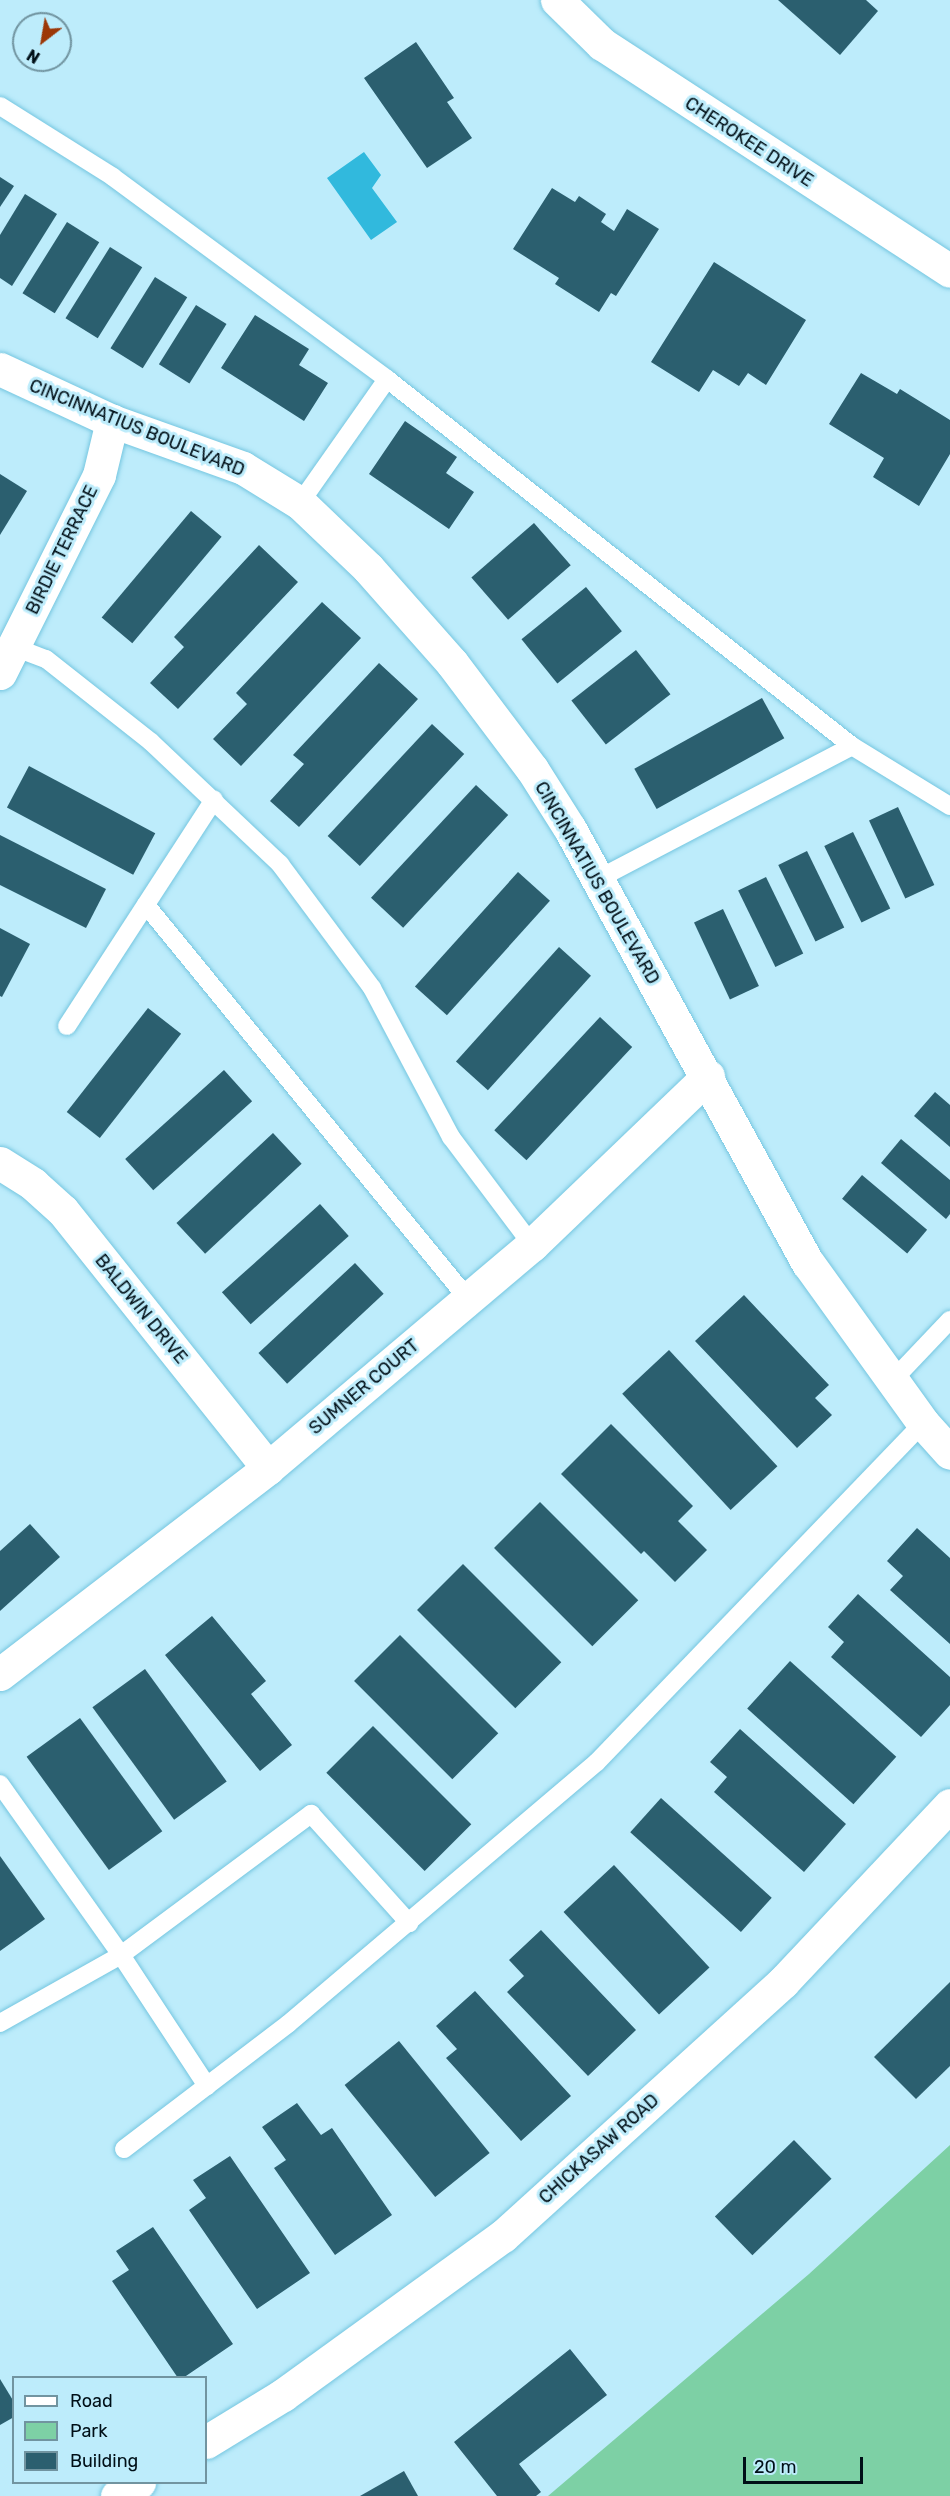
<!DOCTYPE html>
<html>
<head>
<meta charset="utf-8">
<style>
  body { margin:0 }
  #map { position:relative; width:950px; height:2496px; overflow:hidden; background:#bdecfb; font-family:Rubik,sans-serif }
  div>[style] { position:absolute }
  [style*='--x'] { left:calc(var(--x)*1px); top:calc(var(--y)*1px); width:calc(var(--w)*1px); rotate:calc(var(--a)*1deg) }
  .green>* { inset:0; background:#7dd0a5 }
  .water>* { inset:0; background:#31b9dd }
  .building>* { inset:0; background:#2b5f6f; transform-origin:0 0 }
  .roads { filter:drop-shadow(0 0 2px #75c6e0) drop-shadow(0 0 2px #75c6e0) }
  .service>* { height:18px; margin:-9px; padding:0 9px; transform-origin:9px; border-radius:9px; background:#fff }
  .minor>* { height:33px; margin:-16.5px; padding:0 16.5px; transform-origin:16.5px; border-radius:16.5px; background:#fff }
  span { translate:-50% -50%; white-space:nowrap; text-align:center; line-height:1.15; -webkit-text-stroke:6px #bdecfb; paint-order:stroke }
  .street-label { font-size:18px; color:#000f17 }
  .legend { position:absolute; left:12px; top:2376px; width:195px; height:108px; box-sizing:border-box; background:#bdecfb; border:2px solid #7194a0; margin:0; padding:8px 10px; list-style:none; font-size:18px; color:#000f17 }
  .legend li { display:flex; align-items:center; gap:12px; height:30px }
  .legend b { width:30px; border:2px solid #7194a0 }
  .north { position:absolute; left:12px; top:12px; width:60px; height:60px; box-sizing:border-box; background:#bdecfb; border:2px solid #7194a0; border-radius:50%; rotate:211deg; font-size:16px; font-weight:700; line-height:24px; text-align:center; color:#000f17 }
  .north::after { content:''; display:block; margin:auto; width:21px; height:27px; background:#9c3707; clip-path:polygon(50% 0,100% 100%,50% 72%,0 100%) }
  .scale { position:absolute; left:743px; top:2457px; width:120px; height:27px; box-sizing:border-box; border:3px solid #000f17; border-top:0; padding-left:8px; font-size:18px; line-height:21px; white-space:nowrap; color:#000f17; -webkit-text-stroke:4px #bdecfb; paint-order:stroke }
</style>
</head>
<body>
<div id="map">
  <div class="green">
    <div style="clip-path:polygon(950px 2145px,950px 2496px,548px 2496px,809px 2274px)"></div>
  </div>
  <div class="water">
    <div style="clip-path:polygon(364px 152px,381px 175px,372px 188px,397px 222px,371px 240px,327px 178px)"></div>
  </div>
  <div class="building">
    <div style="clip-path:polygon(778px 0,866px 0,878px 11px,840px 55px)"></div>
    <div style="clip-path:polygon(416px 42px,454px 98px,447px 102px,472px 138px,427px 168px,364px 78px)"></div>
    <div style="clip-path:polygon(0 177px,14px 186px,0 207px)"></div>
    <div style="clip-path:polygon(552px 188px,575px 202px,579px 196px,606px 214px,601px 222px,614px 231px,627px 209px,659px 229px,616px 296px,611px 293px,599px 312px,555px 284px,559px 278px,513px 249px)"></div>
    <div style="clip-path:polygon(25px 194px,57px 214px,12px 286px,0 278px,0 235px)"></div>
    <div style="left:67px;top:222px;width:38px;height:84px;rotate:32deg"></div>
    <div style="left:110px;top:247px;width:38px;height:84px;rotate:32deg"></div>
    <div style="clip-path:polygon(714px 262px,806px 320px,766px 385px,748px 373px,739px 386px,713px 370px,699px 392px,651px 362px)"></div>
    <div style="left:155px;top:277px;width:38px;height:84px;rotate:32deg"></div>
    <div style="left:196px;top:305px;width:36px;height:70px;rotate:32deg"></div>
    <div style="clip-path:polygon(255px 315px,309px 349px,299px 365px,328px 383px,304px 421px,221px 368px)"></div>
    <div style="clip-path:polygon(861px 373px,897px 394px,900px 389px,950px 420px,950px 454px,919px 506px,873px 477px,884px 458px,829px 424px)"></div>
    <div style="clip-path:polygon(405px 421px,457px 457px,446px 473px,474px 492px,449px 529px,369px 474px)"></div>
    <div style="clip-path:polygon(0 474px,27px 491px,0 535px)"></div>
    <div style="left:191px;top:511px;width:40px;height:139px;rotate:40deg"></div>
    <div style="left:534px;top:523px;width:56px;height:83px;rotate:49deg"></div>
    <div style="clip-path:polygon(259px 545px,298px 582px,178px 709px,150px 683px,184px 647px,174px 637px)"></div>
    <div style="left:586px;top:587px;width:57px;height:83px;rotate:51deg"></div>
    <div style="clip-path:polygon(322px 602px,361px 638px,241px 766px,213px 739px,247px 704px,236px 693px)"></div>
    <div style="left:636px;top:650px;width:56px;height:82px;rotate:52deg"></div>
    <div style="clip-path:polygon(379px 663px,418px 699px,299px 827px,270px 801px,304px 764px,293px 755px)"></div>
    <div style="left:762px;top:698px;width:46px;height:146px;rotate:61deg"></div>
    <div style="left:432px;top:724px;width:44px;height:153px;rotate:43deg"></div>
    <div style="left:29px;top:766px;width:143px;height:47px;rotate:28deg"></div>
    <div style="left:476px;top:785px;width:44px;height:154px;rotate:43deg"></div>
    <div style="left:898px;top:807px;width:86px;height:32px;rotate:65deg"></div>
    <div style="left:853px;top:832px;width:85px;height:32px;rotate:64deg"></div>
    <div style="clip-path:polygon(0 835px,106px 889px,86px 928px,0 885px)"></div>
    <div style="left:807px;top:851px;width:85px;height:32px;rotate:64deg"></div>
    <div style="left:518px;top:872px;width:43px;height:154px;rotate:42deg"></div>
    <div style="left:766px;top:877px;width:85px;height:31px;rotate:64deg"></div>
    <div style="left:723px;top:909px;width:85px;height:32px;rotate:65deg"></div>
    <div style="clip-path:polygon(0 928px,30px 944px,2px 997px,0 996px)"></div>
    <div style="left:559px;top:947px;width:43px;height:154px;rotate:42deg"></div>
    <div style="left:148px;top:1008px;width:42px;height:132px;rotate:38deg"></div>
    <div style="left:600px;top:1017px;width:44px;height:155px;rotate:43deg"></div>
    <div style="left:224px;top:1070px;width:42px;height:133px;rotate:48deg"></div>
    <div style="clip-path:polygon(935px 1092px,950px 1105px,950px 1147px,914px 1116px)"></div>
    <div style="left:273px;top:1133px;width:42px;height:132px;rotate:47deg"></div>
    <div style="clip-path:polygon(901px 1139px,950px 1180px,950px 1214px,946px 1219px,881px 1163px)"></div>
    <div style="left:862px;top:1175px;width:85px;height:31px;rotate:40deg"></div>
    <div style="left:320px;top:1204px;width:43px;height:132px;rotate:48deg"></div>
    <div style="left:355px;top:1263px;width:42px;height:132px;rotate:47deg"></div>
    <div style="clip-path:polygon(744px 1295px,829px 1385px,815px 1398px,832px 1415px,797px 1448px,695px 1341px)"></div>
    <div style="left:669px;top:1350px;width:159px;height:64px;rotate:47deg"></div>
    <div style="clip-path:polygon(611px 1424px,693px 1506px,678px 1521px,707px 1550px,675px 1582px,644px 1551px,641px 1554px,561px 1474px)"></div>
    <div style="left:540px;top:1502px;width:139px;height:65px;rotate:45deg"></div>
    <div style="clip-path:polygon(30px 1524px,60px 1557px,0 1611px,0 1551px)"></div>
    <div style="clip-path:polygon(917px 1528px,950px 1558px,950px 1644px,890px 1590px,903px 1576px,887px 1561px)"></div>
    <div style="left:463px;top:1564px;width:139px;height:65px;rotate:45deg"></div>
    <div style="clip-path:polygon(858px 1594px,950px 1677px,950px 1705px,921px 1737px,831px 1657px,844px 1642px,828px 1627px)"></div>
    <div style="clip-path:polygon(212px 1616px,266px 1681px,251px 1694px,292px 1745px,260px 1771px,165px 1655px)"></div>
    <div style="left:400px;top:1635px;width:139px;height:65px;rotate:45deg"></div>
    <div style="left:790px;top:1661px;width:143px;height:64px;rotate:42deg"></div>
    <div style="left:145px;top:1669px;width:139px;height:65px;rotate:54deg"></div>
    <div style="left:80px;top:1718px;width:140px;height:66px;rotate:54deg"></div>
    <div style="left:373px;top:1726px;width:139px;height:66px;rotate:45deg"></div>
    <div style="clip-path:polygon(740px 1729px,846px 1824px,804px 1872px,714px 1792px,727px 1777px,710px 1762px)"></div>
    <div style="left:661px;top:1798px;width:149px;height:46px;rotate:42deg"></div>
    <div style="clip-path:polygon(0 1856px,45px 1919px,0 1951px)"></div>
    <div style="left:614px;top:1865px;width:140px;height:69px;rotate:47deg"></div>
    <div style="clip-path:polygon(541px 1930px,636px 2030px,588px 2076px,507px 1992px,524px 1976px,509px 1960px)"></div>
    <div style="clip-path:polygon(950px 1982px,950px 2066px,916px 2099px,874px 2057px)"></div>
    <div style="clip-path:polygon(475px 1991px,571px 2096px,521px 2141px,446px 2058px,457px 2049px,436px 2026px)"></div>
    <div style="left:399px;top:2041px;width:144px;height:70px;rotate:51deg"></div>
    <div style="clip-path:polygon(297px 2103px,321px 2135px,332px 2128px,392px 2215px,335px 2255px,274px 2168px,286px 2160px,262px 2127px)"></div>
    <div style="left:794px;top:2140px;width:54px;height:110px;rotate:46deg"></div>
    <div style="clip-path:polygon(230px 2156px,310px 2273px,257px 2309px,189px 2210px,206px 2198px,193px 2180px)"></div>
    <div style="clip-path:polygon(153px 2227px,233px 2344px,183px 2378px,178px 2378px,112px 2281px,129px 2270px,116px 2251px)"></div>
    <div style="clip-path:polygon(570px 2349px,607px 2395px,519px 2464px,541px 2492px,536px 2496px,497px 2496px,454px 2442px)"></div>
    <div style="clip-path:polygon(0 2379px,14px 2402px,14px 2417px,0 2425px)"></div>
    <div style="clip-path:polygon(404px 2471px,418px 2496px,360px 2496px)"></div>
  </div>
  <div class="roads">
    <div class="service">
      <div style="--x:0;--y:106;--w:133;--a:32.1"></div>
      <div style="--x:113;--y:177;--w:340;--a:36.4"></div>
      <div style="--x:387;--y:379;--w:592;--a:38.28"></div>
      <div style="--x:852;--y:746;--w:115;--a:31.5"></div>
      <div style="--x:300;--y:503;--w:151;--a:-54.9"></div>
      <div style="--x:14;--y:647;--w:34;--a:21"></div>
      <div style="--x:46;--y:659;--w:134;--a:38.3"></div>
      <div style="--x:151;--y:742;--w:178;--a:43.4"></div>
      <div style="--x:280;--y:864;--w:154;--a:53.4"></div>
      <div style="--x:372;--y:988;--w:169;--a:62.1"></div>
      <div style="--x:451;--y:1137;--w:135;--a:53.1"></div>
      <div style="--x:598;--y:879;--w:287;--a:-27.6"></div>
      <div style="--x:146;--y:905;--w:509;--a:50.74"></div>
      <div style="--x:67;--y:1026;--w:270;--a:-57"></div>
      <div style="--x:893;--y:1380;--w:83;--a:-46.5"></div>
      <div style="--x:0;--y:1784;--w:209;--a:54.7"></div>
      <div style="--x:121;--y:1955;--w:157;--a:56.7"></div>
      <div style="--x:0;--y:2023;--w:139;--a:-29.3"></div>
      <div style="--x:121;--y:1955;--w:237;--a:-36.6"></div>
      <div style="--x:311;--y:1814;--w:147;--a:48"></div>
      <div style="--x:124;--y:2149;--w:206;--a:-37.3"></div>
      <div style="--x:288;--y:2024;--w:405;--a:-40.3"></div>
      <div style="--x:597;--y:1762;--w:470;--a:-46.1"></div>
    </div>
    <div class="minor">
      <div style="--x:557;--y:0;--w:63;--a:44.4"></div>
      <div style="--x:602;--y:44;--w:415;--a:33.1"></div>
      <div style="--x:0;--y:369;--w:123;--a:24.9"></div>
      <div style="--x:112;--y:421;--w:139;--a:19.7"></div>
      <div style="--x:243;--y:468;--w:67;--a:31.6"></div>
      <div style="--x:300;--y:503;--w:94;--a:43.7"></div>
      <div style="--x:368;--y:568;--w:127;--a:48.5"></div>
      <div style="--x:452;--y:663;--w:133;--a:53"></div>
      <div style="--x:532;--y:769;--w:71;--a:57.7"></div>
      <div style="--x:570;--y:829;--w:495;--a:61.3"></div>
      <div style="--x:808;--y:1263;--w:197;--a:54.3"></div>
      <div style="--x:923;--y:1423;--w:40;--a:48"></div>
      <div style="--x:0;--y:673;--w:221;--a:-63.4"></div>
      <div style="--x:99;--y:475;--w:56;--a:-76.5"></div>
      <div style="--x:0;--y:1163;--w:39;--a:32"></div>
      <div style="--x:33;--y:1184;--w:40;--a:42"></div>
      <div style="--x:63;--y:1211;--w:329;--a:51.4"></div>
      <div style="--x:0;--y:1674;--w:338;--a:-37.5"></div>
      <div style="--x:268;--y:1468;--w:346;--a:-40.2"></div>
      <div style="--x:532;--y:1245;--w:244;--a:-43.8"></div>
      <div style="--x:206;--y:2442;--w:90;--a:-31.4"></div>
      <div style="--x:283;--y:2395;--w:271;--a:-35.9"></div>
      <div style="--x:503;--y:2236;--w:378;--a:-42.2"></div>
      <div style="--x:783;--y:1982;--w:243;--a:-46.7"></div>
      <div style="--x:117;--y:2496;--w:26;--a:-32"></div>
    </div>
  </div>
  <div class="street-label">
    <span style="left:749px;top:142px;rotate:33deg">CHEROKEE DRIVE</span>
    <span style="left:137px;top:428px;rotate:22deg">CINCINNATIUS BOULEVARD</span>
    <span style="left:62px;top:550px;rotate:-64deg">BIRDIE TERRACE</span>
    <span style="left:597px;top:883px;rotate:60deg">CINCINNATIUS BOULEVARD</span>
    <span style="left:141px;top:1309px;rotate:51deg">BALDWIN DRIVE</span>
    <span style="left:364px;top:1387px;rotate:-40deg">SUMNER COURT</span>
    <span style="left:599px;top:2149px;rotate:-42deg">CHICKASAW ROAD</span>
  </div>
  <ul class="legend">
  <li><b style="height:8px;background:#fff"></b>Road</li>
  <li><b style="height:16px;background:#7dd0a5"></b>Park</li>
  <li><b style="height:16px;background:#2b5f6f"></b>Building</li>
  </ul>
  <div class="north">N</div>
  <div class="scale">20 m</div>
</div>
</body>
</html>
